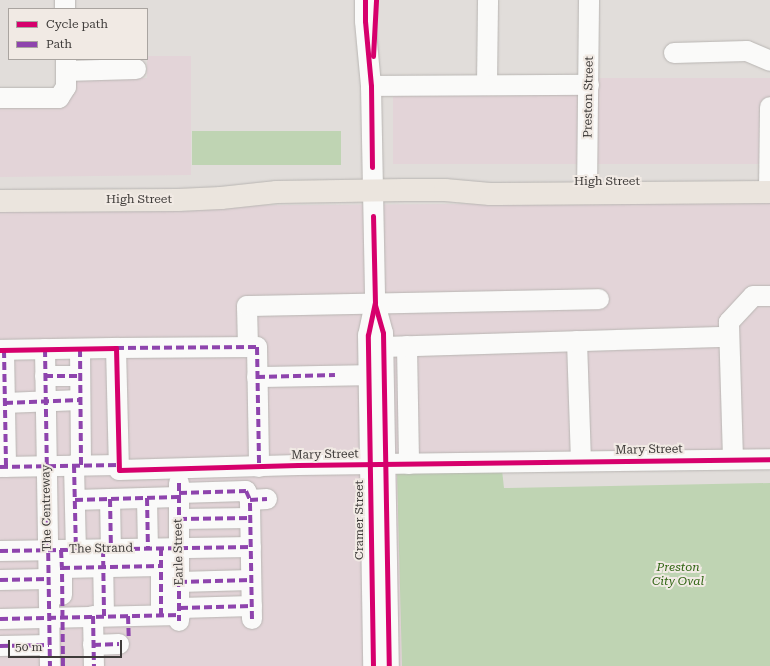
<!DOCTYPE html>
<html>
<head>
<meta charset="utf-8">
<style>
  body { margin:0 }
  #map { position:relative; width:770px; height:666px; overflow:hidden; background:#e1ddda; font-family:"Roboto Serif",serif }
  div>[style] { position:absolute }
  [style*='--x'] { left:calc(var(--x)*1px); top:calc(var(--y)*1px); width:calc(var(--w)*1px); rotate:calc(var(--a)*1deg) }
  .commercial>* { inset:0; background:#e3d4d8; transform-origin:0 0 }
  .green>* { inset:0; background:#bfd4b3; transform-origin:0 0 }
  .roads { filter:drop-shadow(0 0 1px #b8b5b2) drop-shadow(0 0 1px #b8b5b2) }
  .minor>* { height:20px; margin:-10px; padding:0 10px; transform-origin:10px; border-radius:10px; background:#fafaf9 }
  .major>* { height:22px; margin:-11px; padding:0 11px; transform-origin:11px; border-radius:11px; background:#ebe5de }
  .quiet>* { height:4px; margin-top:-2px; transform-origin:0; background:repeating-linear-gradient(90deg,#8e44ad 0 8px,transparent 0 12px) }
  .cycleway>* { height:5px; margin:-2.5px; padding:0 2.5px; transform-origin:2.5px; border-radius:2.5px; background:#d6006c }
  span { translate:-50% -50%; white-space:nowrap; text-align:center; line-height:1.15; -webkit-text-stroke:4px #f1eae4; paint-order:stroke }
  .street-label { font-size:12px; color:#3e3b39 }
  .park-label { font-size:12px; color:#306513; font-style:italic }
  .legend { position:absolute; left:8px; top:8px; width:140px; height:52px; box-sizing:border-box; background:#f1eae4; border:1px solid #a9a4a0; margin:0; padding:5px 7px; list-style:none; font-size:12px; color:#3e3b39 }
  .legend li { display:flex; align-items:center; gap:8px; height:20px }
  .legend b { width:20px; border:1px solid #a9a4a0 }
  .scale { position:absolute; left:8px; top:640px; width:114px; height:18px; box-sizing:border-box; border:2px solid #3e3b39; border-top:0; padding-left:5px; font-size:12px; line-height:14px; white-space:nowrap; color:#3e3b39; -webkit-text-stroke:3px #f1eae4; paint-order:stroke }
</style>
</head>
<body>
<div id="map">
  <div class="commercial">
    <div style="clip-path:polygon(147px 56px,191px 56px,191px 175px,0 177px,0 100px,59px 100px,74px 79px,147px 78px)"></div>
    <div style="left:770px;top:78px;width:86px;height:377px;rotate:90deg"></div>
    <div style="clip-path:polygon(770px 202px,770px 450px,401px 455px,404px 666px,0 666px,0 207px)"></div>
  </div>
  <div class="green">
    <div style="left:341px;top:131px;width:34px;height:149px;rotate:90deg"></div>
    <div style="clip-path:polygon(502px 470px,504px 488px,770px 483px,770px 666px,402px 666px,397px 473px)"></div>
  </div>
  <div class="roads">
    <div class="minor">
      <div style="--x:65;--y:0;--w:9;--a:90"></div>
      <div style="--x:365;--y:0;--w:21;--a:90"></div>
      <div style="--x:365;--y:21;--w:65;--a:84.7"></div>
      <div style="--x:371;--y:86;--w:217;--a:88.9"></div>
      <div style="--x:375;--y:303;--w:33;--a:102"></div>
      <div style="--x:368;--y:335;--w:331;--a:89.1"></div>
      <div style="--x:674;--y:53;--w:73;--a:-1.6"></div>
      <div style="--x:747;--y:51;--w:25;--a:23"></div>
      <div style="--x:66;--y:71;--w:70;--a:-1.6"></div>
      <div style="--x:487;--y:85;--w:85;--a:-89.3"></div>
      <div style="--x:371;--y:86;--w:218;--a:-0.3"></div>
      <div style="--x:0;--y:98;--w:59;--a:0"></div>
      <div style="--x:59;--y:98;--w:13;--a:-58"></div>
      <div style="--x:66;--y:87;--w:28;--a:-90"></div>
      <div style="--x:769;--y:192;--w:85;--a:-89.3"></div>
      <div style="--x:587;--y:194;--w:194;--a:-89.4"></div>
      <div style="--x:376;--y:307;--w:27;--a:75"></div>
      <div style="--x:383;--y:333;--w:333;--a:89"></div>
      <div style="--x:577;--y:341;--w:120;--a:88.1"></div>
      <div style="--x:407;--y:346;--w:118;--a:89"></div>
      <div style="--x:248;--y:347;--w:41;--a:-91.4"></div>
      <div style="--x:247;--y:306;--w:352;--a:-1.1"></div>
      <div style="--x:383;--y:347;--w:346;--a:-1.7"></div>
      <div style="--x:116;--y:348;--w:141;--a:-0.4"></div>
      <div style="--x:257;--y:347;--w:120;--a:89"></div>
      <div style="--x:45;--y:349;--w:317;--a:89.1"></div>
      <div style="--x:80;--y:349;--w:116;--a:89.5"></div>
      <div style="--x:0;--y:350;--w:116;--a:-1"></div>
      <div style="--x:116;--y:348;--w:122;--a:88.6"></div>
      <div style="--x:119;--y:470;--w:179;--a:-1.6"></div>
      <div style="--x:298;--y:465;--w:472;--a:-0.7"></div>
      <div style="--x:4;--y:350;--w:117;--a:89"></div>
      <div style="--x:45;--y:376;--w:35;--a:0"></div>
      <div style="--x:257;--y:377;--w:111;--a:-1"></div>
      <div style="--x:5;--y:403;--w:75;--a:-2.3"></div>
      <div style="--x:733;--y:459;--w:137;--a:-91.7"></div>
      <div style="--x:729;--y:322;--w:35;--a:-47"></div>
      <div style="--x:753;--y:296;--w:17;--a:0"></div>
      <div style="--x:74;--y:465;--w:85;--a:88.7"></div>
      <div style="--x:0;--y:467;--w:119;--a:-1"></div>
      <div style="--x:179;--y:483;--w:138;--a:90"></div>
      <div style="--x:179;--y:493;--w:67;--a:-1.7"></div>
      <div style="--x:246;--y:491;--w:10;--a:66"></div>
      <div style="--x:147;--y:498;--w:51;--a:88.9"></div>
      <div style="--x:110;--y:499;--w:50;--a:88.9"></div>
      <div style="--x:75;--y:500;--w:103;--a:-1.7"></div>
      <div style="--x:179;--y:519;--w:71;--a:-0.8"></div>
      <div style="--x:0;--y:551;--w:251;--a:-0.9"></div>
      <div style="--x:161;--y:552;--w:63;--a:90"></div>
      <div style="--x:103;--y:554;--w:62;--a:89.1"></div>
      <div style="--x:0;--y:580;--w:48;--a:-1.2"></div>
      <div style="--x:179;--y:582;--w:72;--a:-1.6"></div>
      <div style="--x:62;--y:595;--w:27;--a:-90"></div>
      <div style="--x:62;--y:568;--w:98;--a:-1.2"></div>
      <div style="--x:180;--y:608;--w:72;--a:-1.6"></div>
      <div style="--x:93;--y:616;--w:50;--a:88.9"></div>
      <div style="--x:0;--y:619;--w:180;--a:-1.3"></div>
      <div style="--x:252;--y:619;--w:119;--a:-91"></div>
      <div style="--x:250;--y:500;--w:17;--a:-3"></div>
      <div style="--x:93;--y:645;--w:26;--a:-2"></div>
      <div style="--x:0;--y:646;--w:49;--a:-1.2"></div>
    </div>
    <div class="major">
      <div style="--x:0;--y:201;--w:178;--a:-0.3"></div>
      <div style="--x:178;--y:200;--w:43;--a:-2.7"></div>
      <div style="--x:221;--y:198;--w:56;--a:-6.1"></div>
      <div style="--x:277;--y:192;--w:127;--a:-0.9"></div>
      <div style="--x:404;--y:190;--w:41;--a:0"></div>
      <div style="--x:445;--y:190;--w:45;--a:5.1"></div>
      <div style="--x:490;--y:194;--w:280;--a:-0.4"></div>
    </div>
  </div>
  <div class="quiet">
    <div style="--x:116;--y:348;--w:141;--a:-0.4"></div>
    <div style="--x:257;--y:347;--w:120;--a:89"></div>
    <div style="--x:45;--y:349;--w:317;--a:89.1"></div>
    <div style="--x:80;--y:349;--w:116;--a:89.5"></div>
    <div style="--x:4;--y:350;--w:117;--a:89"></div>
    <div style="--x:45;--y:376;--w:35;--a:0"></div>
    <div style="--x:257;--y:377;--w:78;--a:-1.5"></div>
    <div style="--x:5;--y:403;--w:75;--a:-2.3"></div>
    <div style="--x:74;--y:465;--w:85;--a:88.7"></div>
    <div style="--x:0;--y:467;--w:119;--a:-1"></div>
    <div style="--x:179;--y:483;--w:138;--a:90"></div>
    <div style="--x:179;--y:493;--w:67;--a:-1.7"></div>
    <div style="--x:246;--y:491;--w:10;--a:66"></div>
    <div style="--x:147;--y:498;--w:51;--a:88.9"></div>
    <div style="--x:110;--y:499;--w:50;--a:88.9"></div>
    <div style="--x:75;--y:500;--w:103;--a:-1.7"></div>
    <div style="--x:179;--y:519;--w:71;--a:-0.8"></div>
    <div style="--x:161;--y:548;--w:67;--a:90"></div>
    <div style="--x:103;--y:549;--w:67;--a:89.1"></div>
    <div style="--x:61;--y:550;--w:18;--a:87"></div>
    <div style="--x:0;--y:551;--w:251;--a:-0.9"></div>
    <div style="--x:0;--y:580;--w:48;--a:-1.2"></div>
    <div style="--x:179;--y:582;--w:72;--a:-1.6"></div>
    <div style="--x:180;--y:608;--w:72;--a:-1.6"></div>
    <div style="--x:93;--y:616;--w:50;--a:88.9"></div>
    <div style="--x:128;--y:616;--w:24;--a:88"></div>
    <div style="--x:0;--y:619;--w:180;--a:-1.3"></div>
    <div style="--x:252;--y:619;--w:119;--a:-91"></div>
    <div style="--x:250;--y:500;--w:17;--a:-3"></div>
    <div style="--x:93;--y:645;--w:26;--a:-2"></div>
    <div style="--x:0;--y:646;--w:49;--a:-1.2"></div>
    <div style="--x:63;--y:666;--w:98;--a:-90.6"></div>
    <div style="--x:62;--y:568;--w:98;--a:-1.2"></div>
  </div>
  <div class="cycleway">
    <div style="--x:365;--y:0;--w:21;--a:90"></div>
    <div style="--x:365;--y:21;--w:65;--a:84.7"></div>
    <div style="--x:371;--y:86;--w:81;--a:89.3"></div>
    <div style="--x:373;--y:56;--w:56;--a:-86.9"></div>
    <div style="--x:375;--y:305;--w:29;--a:74"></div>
    <div style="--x:383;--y:333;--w:333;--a:89"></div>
    <div style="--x:0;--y:350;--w:116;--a:-1"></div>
    <div style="--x:116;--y:348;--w:122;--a:88.6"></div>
    <div style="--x:119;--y:470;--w:179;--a:-1.6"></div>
    <div style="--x:298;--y:465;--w:472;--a:-0.7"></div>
    <div style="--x:373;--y:666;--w:331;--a:-90.9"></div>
    <div style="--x:368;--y:335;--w:33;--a:-78"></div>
    <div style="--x:375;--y:303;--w:87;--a:-91.3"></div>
  </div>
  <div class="street-label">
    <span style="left:589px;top:97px;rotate:-89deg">Preston Street</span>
    <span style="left:607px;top:182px">High Street</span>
    <span style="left:139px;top:200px">High Street</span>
    <span style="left:649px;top:450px;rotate:-1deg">Mary Street</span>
    <span style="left:325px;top:455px;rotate:-1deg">Mary Street</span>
    <span style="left:47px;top:508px;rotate:-91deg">The Centreway</span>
    <span style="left:360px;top:520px;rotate:-90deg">Cramer Street</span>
    <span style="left:101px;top:549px;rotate:-1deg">The Strand</span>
    <span style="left:179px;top:552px;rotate:-91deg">Earle Street</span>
  </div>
  <div class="park-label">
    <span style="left:678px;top:575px">Preston<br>City Oval</span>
  </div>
  <ul class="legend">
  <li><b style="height:5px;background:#d6006c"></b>Cycle path</li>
  <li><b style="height:5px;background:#8e44ad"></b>Path</li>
  </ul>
  <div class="scale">50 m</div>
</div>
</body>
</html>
